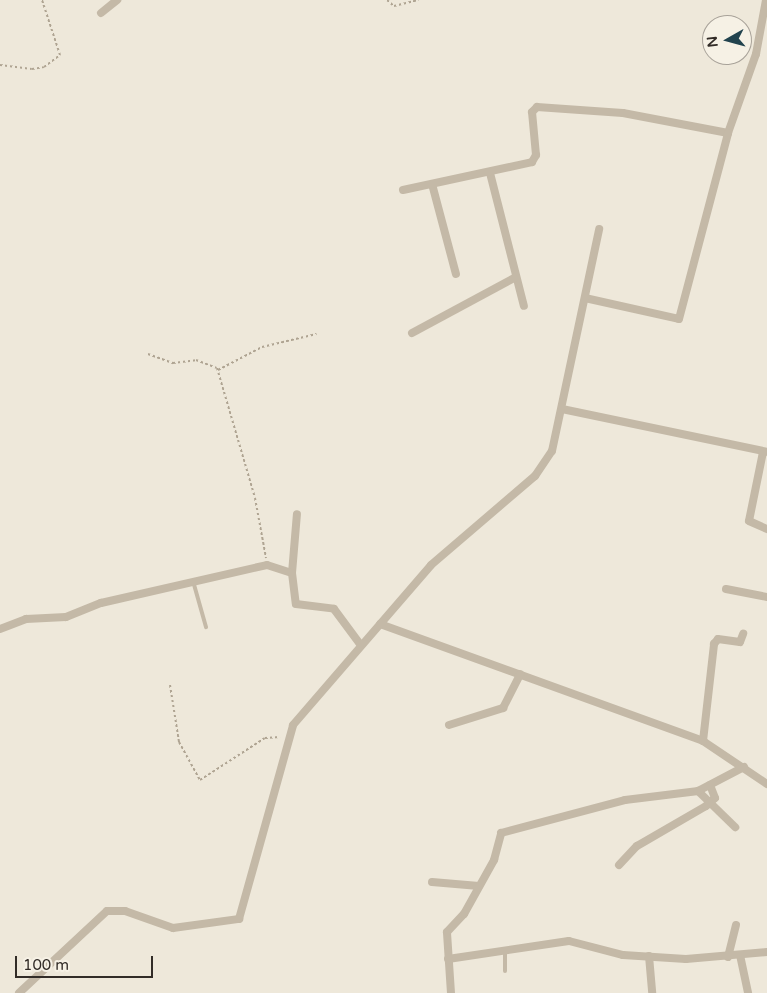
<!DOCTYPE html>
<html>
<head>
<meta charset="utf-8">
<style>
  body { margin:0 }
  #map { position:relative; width:767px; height:993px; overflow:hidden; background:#eee8da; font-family:"Varela Round",sans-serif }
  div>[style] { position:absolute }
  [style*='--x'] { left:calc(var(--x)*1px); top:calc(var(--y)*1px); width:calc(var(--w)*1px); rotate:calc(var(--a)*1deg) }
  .path>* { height:2px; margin-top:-1px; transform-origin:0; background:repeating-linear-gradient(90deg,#afa492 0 2.5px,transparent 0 5px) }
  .service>* { height:4px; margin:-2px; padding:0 2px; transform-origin:2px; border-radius:2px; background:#c4b9a7 }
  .minor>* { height:8px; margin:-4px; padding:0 4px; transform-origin:4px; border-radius:4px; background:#c4b9a7 }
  span { translate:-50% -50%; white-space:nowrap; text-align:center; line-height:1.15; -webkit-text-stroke:4.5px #f6f1e5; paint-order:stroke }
  .north { position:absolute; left:702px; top:15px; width:50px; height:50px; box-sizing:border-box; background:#f6f1e5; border:1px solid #a8a299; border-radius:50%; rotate:263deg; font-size:14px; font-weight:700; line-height:20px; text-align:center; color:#322c27 }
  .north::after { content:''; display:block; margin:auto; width:18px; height:22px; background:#22434e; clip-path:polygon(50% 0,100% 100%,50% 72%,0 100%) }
  .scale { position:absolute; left:15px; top:956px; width:138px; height:22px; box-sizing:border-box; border:2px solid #322c27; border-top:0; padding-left:6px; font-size:15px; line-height:18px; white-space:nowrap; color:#322c27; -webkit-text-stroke:4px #f6f1e5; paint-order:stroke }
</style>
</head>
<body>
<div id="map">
  <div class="path">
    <div style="--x:387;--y:0;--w:9;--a:41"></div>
    <div style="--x:394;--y:6;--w:25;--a:-14"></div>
    <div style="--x:0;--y:65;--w:32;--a:7"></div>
    <div style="--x:32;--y:69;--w:12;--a:-9"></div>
    <div style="--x:44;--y:67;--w:20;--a:-37"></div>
    <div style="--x:60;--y:55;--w:58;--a:-108.1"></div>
    <div style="--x:148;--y:354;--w:27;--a:20"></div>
    <div style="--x:173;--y:363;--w:23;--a:-7"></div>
    <div style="--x:196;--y:360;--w:22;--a:21"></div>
    <div style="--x:217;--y:368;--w:135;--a:73.7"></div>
    <div style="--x:255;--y:498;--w:61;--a:79.6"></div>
    <div style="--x:218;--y:370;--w:50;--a:-27.6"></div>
    <div style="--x:262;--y:347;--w:56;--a:-13.5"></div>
    <div style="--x:170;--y:685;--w:58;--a:81"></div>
    <div style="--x:179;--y:742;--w:43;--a:61.1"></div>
    <div style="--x:200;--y:780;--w:77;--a:-32.9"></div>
    <div style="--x:265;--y:738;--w:15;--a:-4"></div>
  </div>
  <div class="service">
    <div style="--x:193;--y:581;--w:48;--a:74.2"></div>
    <div style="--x:505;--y:952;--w:19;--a:90"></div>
  </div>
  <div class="minor">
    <div style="--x:101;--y:13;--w:21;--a:-39"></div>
    <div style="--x:490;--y:173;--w:137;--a:75.7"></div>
    <div style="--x:432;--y:184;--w:93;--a:75.1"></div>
    <div style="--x:403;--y:190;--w:132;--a:-12.2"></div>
    <div style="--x:532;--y:162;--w:8;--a:-60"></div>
    <div style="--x:536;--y:155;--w:43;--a:-95.3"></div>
    <div style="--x:532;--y:112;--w:7;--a:-45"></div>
    <div style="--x:537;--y:107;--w:86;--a:4"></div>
    <div style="--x:623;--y:113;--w:107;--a:10.8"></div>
    <div style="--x:728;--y:133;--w:84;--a:-70.5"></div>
    <div style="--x:756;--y:54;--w:55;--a:-79.5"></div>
    <div style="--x:585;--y:298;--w:96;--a:12.6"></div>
    <div style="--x:679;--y:319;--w:192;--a:-75.2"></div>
    <div style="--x:412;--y:333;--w:116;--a:-28.3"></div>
    <div style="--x:562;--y:409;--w:209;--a:11.8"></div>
    <div style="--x:763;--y:452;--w:70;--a:101.5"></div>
    <div style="--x:749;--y:521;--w:20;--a:24"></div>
    <div style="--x:292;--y:573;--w:59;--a:-85.2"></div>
    <div style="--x:726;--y:589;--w:42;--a:11"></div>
    <div style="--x:380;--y:624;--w:344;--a:19.9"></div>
    <div style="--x:703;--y:741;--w:77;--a:33.9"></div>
    <div style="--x:0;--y:629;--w:28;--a:-21"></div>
    <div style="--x:26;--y:619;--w:40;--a:-2.9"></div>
    <div style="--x:66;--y:617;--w:38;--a:-22"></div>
    <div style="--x:101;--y:603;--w:170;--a:-12.9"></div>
    <div style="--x:267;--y:565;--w:26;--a:18"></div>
    <div style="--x:292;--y:573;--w:31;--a:83"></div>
    <div style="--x:296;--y:604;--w:38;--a:7"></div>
    <div style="--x:334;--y:609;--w:44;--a:53.4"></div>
    <div style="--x:449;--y:725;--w:57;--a:-17.5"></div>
    <div style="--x:503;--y:708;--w:38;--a:-63"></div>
    <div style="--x:703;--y:741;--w:98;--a:-83.5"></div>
    <div style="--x:714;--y:644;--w:6;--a:-51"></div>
    <div style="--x:718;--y:639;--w:22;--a:8"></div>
    <div style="--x:740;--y:642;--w:9;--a:-69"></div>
    <div style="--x:698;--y:791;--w:52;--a:44.2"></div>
    <div style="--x:619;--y:865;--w:26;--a:-47"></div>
    <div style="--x:637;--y:846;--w:80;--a:-30.1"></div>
    <div style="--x:706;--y:806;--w:12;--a:-42"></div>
    <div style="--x:715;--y:798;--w:14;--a:-111"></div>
    <div style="--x:432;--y:882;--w:47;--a:4.9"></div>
    <div style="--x:740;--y:955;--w:39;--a:78"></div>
    <div style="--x:649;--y:956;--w:37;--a:85"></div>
    <div style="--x:728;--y:957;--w:33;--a:-76"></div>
    <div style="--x:448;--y:959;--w:122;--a:-8.5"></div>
    <div style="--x:569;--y:941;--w:56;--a:14.5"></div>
    <div style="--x:623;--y:955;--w:63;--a:3.6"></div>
    <div style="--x:686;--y:959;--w:81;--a:-4.9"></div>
    <div style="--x:19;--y:993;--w:120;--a:-43"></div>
    <div style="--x:107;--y:911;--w:18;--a:0"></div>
    <div style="--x:125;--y:911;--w:51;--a:19.5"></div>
    <div style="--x:173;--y:928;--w:67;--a:-7.8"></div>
    <div style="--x:239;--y:919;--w:201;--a:-74.4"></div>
    <div style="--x:293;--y:725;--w:211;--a:-49.2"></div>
    <div style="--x:431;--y:565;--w:137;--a:-40.6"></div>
    <div style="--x:535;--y:476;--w:30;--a:-56"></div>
    <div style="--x:552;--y:451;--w:227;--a:-78"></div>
    <div style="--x:451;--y:993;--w:61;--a:-93.8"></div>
    <div style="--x:447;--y:932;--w:25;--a:-47"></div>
    <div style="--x:464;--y:914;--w:62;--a:-60.9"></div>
    <div style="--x:494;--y:860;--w:28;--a:-75"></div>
    <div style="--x:501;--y:833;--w:128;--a:-14.9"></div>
    <div style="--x:625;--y:800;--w:74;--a:-7"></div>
    <div style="--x:698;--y:791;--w:52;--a:-27.6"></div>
  </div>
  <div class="north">N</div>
  <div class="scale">100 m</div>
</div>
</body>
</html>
